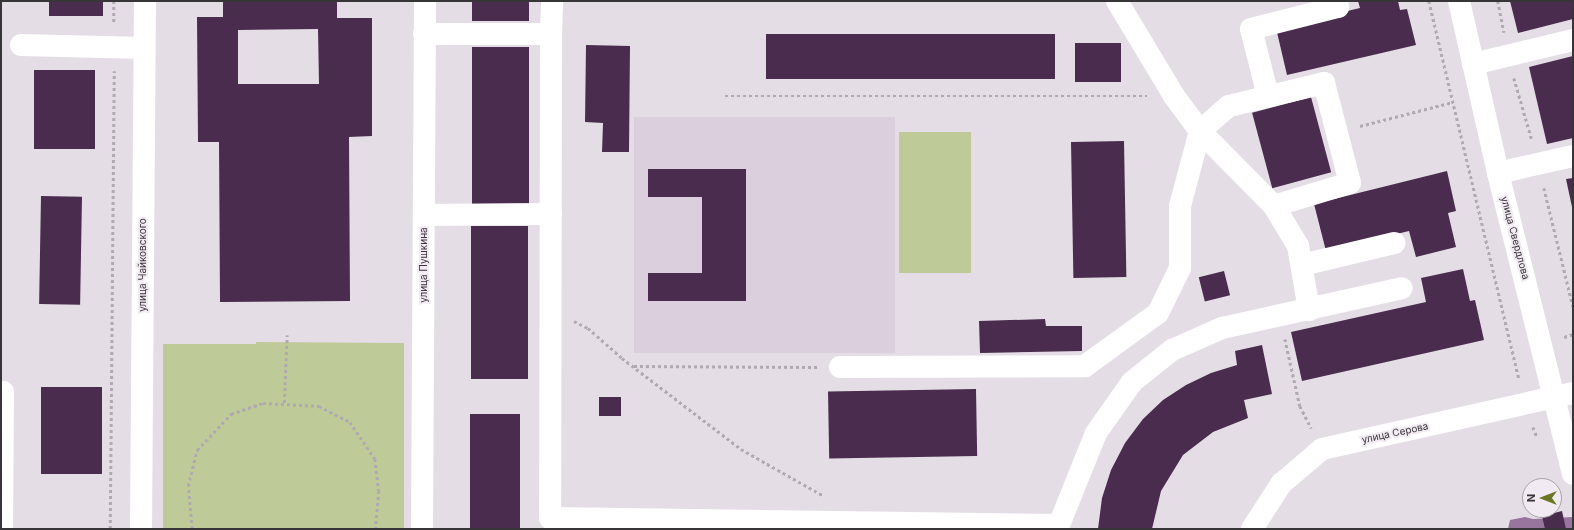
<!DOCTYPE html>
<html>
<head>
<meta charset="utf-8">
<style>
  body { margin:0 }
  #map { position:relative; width:1574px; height:530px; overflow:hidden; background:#e5dde6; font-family:Inter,sans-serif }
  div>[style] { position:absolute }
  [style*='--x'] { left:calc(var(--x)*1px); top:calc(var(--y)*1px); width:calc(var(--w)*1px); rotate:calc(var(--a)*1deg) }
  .built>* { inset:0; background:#dbcedd; transform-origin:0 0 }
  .green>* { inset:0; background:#bfca99; transform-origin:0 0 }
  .water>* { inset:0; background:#98759c }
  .building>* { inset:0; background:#4a2c4e; transform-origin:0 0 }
  .path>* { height:2.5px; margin-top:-1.25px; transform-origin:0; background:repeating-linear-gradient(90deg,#b0a9b0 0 3px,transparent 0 6px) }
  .minor>* { height:22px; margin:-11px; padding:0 11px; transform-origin:11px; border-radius:11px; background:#fff }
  span { translate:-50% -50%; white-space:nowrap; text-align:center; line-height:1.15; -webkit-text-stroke:4px #f2eaf3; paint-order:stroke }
  .street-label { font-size:10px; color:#383538 }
  .frame { position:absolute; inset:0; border:2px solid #383538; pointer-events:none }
  .north { position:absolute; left:1522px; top:478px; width:40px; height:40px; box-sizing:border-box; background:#f2eaf3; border:1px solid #a8a2a8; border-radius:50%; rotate:270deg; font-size:11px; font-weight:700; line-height:16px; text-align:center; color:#383538 }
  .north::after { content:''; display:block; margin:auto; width:14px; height:18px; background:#6a7723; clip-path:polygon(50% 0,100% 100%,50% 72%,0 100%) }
</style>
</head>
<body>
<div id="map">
  <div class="built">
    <div style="left:895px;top:117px;width:236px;height:261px;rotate:90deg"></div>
  </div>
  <div class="green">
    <div style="left:899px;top:132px;width:72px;height:141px"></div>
    <div style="clip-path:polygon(256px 342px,404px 343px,404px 529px,163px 529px,163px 344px,256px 344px)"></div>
  </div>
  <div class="water">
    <div style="clip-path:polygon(1525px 517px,1533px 519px,1573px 517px,1573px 529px,1508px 529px,1510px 520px)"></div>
  </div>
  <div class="building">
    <div style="left:49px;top:1px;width:54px;height:15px"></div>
    <div style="clip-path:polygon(evenodd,223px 1px,337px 1px,337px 18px,372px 18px,372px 136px,349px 137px,350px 301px,220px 302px,219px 142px,198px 142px,197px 17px,223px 17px,223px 1px,318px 29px,319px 84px,238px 84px,238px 30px,318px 29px)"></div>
    <div style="left:472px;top:1px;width:57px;height:20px"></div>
    <div style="clip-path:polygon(1358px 1px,1398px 1px,1400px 10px,1407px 9px,1416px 45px,1287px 75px,1276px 28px,1360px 8px)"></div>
    <div style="clip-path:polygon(1510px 1px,1573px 1px,1573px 19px,1518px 33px)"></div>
    <div style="left:766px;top:34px;width:289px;height:45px"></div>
    <div style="left:1075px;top:43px;width:46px;height:39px"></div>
    <div style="clip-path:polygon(586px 45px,630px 46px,629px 152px,602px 152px,603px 123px,585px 122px)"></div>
    <div style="left:472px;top:47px;width:57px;height:157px"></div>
    <div style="clip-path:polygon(1573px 56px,1573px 138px,1547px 144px,1529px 67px)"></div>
    <div style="left:34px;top:70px;width:61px;height:79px"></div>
    <div style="left:1311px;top:97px;width:78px;height:61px;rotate:75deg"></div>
    <div style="left:1124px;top:141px;width:136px;height:53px;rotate:89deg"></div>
    <div style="clip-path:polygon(648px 169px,746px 169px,746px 301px,648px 301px,648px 273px,702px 273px,702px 197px,648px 197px)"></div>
    <div style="clip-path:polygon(1447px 171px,1456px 211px,1448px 213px,1456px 247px,1416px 257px,1409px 231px,1326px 251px,1314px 204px)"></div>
    <div style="clip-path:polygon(1573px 178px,1573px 207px,1572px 207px,1566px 179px)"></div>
    <div style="left:41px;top:196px;width:41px;height:108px;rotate:1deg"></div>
    <div style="left:471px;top:226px;width:57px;height:153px"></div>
    <div style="clip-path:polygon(1463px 269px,1470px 301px,1475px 300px,1484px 340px,1302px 381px,1291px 332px,1426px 302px,1421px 278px)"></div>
    <div style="left:1224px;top:271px;width:25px;height:26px;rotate:76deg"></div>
    <div style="clip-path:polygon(1045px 319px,1046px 326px,1082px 326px,1082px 351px,980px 353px,979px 321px)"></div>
    <div style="clip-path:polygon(1262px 345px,1272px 394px,1244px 400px,1248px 418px,1213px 432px,1183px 455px,1161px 491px,1152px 529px,1098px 529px,1102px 498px,1111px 470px,1125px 443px,1143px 419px,1163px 400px,1186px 385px,1211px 373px,1237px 365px,1235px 351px)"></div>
    <div style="left:41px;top:387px;width:61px;height:87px"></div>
    <div style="left:976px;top:389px;width:67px;height:148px;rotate:89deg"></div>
    <div style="left:621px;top:397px;width:19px;height:22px;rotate:90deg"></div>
    <div style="left:470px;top:414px;width:50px;height:115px"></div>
    <div style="clip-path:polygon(1562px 511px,1566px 529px,1545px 529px,1542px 516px)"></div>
  </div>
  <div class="path">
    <div style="--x:114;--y:1;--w:21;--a:90"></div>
    <div style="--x:1429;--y:1;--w:390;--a:76.6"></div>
    <div style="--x:1498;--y:1;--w:32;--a:79"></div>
    <div style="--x:1514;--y:78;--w:65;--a:73.8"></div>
    <div style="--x:725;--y:96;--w:422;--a:0"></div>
    <div style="--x:1360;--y:126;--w:96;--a:-14.5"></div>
    <div style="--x:1544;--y:188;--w:122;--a:76.2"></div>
    <div style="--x:574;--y:321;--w:16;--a:27"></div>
    <div style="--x:588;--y:328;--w:45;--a:41.4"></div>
    <div style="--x:622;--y:358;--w:150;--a:37.4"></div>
    <div style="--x:741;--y:449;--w:95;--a:29.5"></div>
    <div style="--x:1564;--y:337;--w:9;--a:-18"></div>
    <div style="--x:1285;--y:339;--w:69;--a:77.4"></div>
    <div style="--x:1300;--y:406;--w:25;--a:63"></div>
    <div style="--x:634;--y:366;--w:183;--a:0.3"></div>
    <div style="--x:284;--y:403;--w:68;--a:-87.5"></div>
    <div style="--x:1533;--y:427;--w:11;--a:68"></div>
    <div style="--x:110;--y:529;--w:458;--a:-89.5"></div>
    <div style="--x:192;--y:529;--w:43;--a:-95.3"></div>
    <div style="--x:188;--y:486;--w:37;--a:-76"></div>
    <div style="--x:197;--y:450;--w:50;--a:-46.6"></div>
    <div style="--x:231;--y:414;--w:34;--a:-19"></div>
    <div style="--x:263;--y:403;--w:56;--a:3.1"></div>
    <div style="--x:319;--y:406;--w:35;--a:27"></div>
    <div style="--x:350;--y:422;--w:45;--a:56"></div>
    <div style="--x:375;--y:459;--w:32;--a:83"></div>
    <div style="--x:379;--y:491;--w:38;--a:95"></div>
  </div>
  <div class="minor">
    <div style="--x:1117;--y:1;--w:111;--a:59"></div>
    <div style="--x:1174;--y:96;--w:44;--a:53.4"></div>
    <div style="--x:1200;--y:131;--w:105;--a:45.4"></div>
    <div style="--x:1274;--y:206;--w:47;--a:59"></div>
    <div style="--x:1298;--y:246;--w:65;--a:80.2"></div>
    <div style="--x:1459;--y:1;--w:176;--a:77.2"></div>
    <div style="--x:1498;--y:173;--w:310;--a:76"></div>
    <div style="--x:424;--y:34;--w:127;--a:0"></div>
    <div style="--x:551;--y:34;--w:484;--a:90.1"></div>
    <div style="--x:550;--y:518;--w:509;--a:0.79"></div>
    <div style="--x:1059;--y:525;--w:99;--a:-68.1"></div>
    <div style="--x:1096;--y:433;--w:62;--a:-54.8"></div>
    <div style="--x:1132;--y:382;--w:51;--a:-38.7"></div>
    <div style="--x:1172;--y:350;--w:55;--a:-23.7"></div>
    <div style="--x:1222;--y:328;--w:184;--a:-12.5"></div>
    <div style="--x:551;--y:34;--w:33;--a:-88"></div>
    <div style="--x:21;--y:45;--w:123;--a:1.4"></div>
    <div style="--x:1473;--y:64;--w:103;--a:-13.5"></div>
    <div style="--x:1268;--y:96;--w:69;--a:-104.2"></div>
    <div style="--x:1251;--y:29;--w:90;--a:-14.2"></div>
    <div style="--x:1338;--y:7;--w:6;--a:-99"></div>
    <div style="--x:1498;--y:173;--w:77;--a:-12.8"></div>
    <div style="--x:424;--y:215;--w:127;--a:-0.5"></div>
    <div style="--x:1302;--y:265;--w:95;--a:-13.4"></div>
    <div style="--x:840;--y:367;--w:245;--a:-0.2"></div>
    <div style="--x:1085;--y:366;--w:90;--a:-36"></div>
    <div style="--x:1158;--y:313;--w:50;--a:-63.9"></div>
    <div style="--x:1180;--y:268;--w:62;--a:-90"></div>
    <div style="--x:1180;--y:206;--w:78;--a:-75.1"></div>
    <div style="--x:1200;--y:131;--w:38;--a:-41"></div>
    <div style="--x:1229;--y:106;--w:98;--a:-13.6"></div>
    <div style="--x:1324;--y:83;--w:103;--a:75.4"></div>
    <div style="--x:1350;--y:183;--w:79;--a:163.2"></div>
    <div style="--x:1;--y:392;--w:2;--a:0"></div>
    <div style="--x:3;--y:392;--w:137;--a:90.4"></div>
    <div style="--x:141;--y:529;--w:528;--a:-89.57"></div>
    <div style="--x:422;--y:529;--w:528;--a:-89.67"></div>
    <div style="--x:1252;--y:529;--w:54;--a:-57.2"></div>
    <div style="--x:1281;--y:484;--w:54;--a:-40.5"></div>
    <div style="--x:1322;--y:449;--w:257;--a:-12.6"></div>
  </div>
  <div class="street-label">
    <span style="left:1515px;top:238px;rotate:75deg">улица Свердлова</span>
    <span style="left:143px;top:265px;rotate:-90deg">улица Чайковского</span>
    <span style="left:424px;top:265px;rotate:-90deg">улица Пушкина</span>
    <span style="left:1395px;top:433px;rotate:-12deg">улица Серова</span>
  </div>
  <div class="frame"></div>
  <div class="north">N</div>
</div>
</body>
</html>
